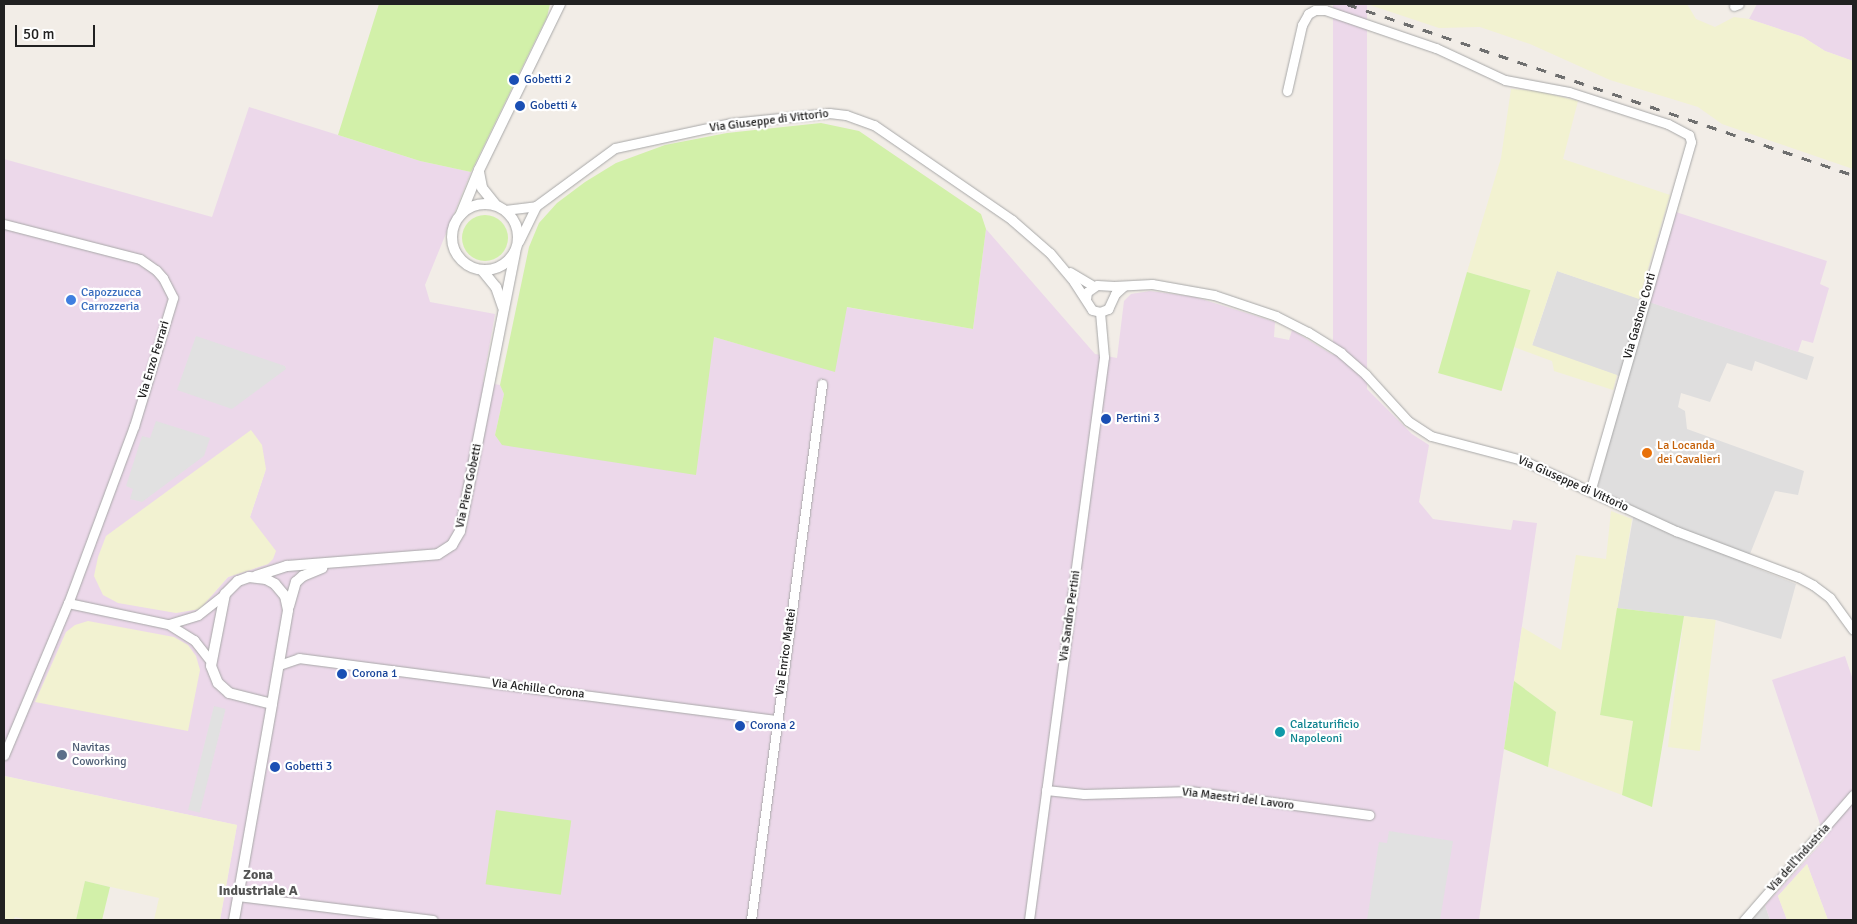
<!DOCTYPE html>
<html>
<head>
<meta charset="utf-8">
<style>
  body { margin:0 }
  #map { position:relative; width:1857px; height:924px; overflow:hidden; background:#f2ede7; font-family:Signika,sans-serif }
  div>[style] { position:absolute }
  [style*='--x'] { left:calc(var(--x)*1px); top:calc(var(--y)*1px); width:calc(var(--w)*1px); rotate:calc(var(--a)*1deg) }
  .residential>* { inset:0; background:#dfdede }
  .industrial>* { inset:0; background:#ecd8ea; transform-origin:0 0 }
  .farmland>* { inset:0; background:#f2f2d1; transform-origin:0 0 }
  .grass>* { inset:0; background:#d2f0a9; transform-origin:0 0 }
  .round { border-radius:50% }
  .parking>* { inset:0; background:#e1e1e1; transform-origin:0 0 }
  .roads { filter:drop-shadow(0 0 1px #a8a8a8) drop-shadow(0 0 1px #a8a8a8) }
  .minor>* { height:9px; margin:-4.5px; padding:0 4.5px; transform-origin:4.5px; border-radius:4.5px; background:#fff }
  .tertiary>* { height:10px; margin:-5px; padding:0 5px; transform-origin:5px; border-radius:5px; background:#fff }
  .tertiary>.ring { margin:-5px; padding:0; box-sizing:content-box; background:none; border:10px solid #fff; border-radius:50% }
  .rail>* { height:3px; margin-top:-1.5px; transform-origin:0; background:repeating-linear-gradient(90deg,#6f6f6f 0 10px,transparent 0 20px) }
  .dots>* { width:14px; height:14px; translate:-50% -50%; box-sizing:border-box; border:2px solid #fff; border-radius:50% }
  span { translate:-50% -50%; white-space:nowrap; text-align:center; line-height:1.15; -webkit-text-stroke:4.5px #fff; paint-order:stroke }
  .transit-label { font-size:12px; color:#164399 }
  .left { translate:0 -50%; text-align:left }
  .street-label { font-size:12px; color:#212121 }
  .shop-label { font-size:12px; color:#366cbe }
  .food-label { font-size:12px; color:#c56008 }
  .culture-label { font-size:12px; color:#0d838f }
  .service-label { font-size:12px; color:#4e5e75 }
  .neighbourhood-label { font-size:14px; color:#545454; font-weight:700 }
  .frame { position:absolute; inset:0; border:5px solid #212121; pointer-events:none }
  .scale { position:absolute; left:15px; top:25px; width:80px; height:22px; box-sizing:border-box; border:2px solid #212121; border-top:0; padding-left:6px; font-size:15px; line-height:18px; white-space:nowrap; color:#212121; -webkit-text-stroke:4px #fff; paint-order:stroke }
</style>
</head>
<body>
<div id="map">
  <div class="residential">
    <div style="clip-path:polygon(1557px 271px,1814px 357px,1807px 380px,1755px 361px,1752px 371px,1727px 363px,1710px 402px,1681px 393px,1678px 407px,1685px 411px,1687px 429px,1804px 471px,1798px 495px,1775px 491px,1746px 564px,1796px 584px,1781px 639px,1716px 620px,1617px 608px,1635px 507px,1597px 489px,1627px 379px,1532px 346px)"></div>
    <div style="clip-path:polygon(1765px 905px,1770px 920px,1752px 920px)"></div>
  </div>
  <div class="industrial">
    <div style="left:1333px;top:4px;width:34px;height:549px"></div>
    <div style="clip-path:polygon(1757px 4px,1853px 4px,1853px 61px,1825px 51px,1803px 37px,1749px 19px)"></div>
    <div style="clip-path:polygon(evenodd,249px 107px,420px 161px,471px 172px,425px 285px,430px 302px,495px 314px,483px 382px,500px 385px,504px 394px,495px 435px,714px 337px,834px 371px,846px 307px,973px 329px,986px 229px,1095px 354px,1117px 358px,1124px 301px,1131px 294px,1150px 291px,1195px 297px,1275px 322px,1274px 337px,1289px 340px,1292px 330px,1333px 355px,1412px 434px,1429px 445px,1419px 502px,1433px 519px,1511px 530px,1513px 520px,1537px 523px,1479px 920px,220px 920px,237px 825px,5px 776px,4px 780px,4px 159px,212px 217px,249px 107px,266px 469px,250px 517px,268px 564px,228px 577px,211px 596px,266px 469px)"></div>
    <div style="clip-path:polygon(1676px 212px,1827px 261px,1820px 284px,1829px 288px,1813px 343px,1802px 340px,1798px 352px,1649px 302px)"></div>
    <div style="clip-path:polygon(1845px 656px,1853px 680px,1853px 920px,1828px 920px,1807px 864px,1778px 896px,1787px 920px,1770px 920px,1765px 905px,1825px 839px,1772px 680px)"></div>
  </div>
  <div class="farmland">
    <div style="clip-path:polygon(1367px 4px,1687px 4px,1696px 19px,1715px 27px,1734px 17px,1749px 19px,1803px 37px,1825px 51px,1853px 61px,1853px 169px,1722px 124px,1698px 107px,1610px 80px,1530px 44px,1480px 27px,1439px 28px)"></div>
    <div style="clip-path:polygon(1511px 89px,1538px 91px,1578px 101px,1563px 159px,1670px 195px,1639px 299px,1557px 271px,1532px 345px,1617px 375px,1613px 390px,1554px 371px,1552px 361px,1514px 347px,1530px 290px,1467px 272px,1501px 158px)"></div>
    <div style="clip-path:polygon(251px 430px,262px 445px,266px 469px,250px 517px,276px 551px,273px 559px,268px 564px,228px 577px,200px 609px,176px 613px,118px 603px,103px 595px,94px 576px,98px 557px,106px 536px)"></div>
    <div style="clip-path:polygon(1611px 511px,1632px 519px,1600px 715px,1633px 721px,1622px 795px,1548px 767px,1556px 712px,1514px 681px,1522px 627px,1561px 650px,1576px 555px,1606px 559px)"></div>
    <div style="left:1684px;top:616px;width:32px;height:132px;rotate:7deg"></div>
    <div style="clip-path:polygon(88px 621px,174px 637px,188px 645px,196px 656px,200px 670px,188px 731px,35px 702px,66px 632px,75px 625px)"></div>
    <div style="clip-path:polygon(4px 776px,237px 825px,220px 920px,154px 920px,159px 898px,85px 881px,76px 920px,28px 920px,15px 917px,13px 920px,4px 920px)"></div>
    <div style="clip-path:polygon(1807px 864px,1828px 920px,1787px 920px,1778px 896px)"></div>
  </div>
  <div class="grass">
    <div style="clip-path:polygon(379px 4px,550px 4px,547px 17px,535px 41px,471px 172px,420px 161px,338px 135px)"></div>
    <div style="clip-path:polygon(821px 123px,859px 131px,981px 214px,986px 229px,973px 329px,847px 307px,835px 372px,714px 337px,696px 475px,502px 445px,495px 435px,504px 394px,500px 385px,529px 247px,539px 223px,557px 203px,585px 182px,616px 163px,665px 145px,727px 133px)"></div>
    <div class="round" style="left:462px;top:215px;width:46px;height:46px"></div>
    <div style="left:1467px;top:272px;width:66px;height:105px;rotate:16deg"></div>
    <div style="clip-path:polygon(1617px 608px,1684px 616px,1652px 807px,1622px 795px,1633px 721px,1600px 715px)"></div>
    <div style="clip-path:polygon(1514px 681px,1556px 712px,1548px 767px,1504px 749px)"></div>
    <div style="left:496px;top:810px;width:76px;height:75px;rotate:8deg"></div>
    <div style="clip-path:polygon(85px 881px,110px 887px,102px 920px,76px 920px)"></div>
  </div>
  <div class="parking">
    <div style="clip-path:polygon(196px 336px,285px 366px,286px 369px,232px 409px,177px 390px)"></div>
    <div style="clip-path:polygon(156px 421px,210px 438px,204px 456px,142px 502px,130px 499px,133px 489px,126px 486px,142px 436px,150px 438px)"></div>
    <div style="left:214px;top:706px;width:12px;height:107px;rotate:14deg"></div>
    <div style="clip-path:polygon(1389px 831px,1453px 841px,1440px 920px,1367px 920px,1379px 842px,1387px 843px)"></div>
  </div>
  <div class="roads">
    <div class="minor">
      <div style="--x:1734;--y:6;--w:5;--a:-22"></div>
      <div style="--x:1287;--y:91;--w:68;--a:-77.2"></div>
      <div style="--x:1302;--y:25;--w:13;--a:-61"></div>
      <div style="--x:1308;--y:14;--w:8;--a:-30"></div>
      <div style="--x:1315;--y:10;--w:10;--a:0"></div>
      <div style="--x:1325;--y:10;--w:117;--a:18.9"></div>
      <div style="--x:1436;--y:48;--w:76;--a:24.9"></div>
      <div style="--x:1505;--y:80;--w:65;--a:10.6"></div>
      <div style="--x:1569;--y:92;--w:104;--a:17.9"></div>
      <div style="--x:1668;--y:124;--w:24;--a:28"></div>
      <div style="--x:1689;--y:135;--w:7;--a:74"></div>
      <div style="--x:1691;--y:142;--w:363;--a:106.1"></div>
      <div style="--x:505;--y:210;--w:31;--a:-7"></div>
      <div style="--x:4;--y:224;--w:140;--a:14.4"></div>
      <div style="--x:140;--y:259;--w:19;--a:35"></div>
      <div style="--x:156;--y:270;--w:11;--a:49"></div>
      <div style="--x:163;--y:278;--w:22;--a:63"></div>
      <div style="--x:173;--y:298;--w:134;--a:106.9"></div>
      <div style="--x:134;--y:426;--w:189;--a:110.4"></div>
      <div style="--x:68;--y:603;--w:165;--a:112.8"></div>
      <div style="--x:519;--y:241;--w:39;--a:-64"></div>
      <div style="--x:536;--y:206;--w:98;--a:-36.3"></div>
      <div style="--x:615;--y:148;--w:119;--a:-12.2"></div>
      <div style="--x:731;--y:123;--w:99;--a:-5.8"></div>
      <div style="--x:829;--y:113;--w:17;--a:7"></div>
      <div style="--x:846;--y:115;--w:30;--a:20"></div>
      <div style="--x:874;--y:125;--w:168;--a:34.5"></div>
      <div style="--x:1012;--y:220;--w:50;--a:41"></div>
      <div style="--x:1050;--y:253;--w:38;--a:50"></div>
      <div style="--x:1074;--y:282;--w:33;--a:57"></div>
      <div style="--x:1092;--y:310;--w:8;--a:14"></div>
      <div style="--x:1100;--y:312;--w:9;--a:-21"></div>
      <div style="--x:1108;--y:309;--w:17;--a:-65"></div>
      <div style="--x:1115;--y:294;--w:12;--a:-42"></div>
      <div style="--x:1070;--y:272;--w:27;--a:31"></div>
      <div style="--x:1086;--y:299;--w:7;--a:-82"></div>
      <div style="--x:1087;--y:292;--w:12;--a:-35"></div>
      <div style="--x:1097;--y:285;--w:17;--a:3"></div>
      <div style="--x:1114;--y:286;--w:38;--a:-3"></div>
      <div style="--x:1152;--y:284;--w:63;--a:10.1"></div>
      <div style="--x:1214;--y:295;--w:65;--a:18.7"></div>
      <div style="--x:1276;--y:316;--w:36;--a:27"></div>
      <div style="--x:1308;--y:332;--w:39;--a:32"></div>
      <div style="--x:1341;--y:353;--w:33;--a:41"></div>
      <div style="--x:1366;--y:375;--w:62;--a:47.6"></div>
      <div style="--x:1408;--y:421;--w:27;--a:33"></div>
      <div style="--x:1431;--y:436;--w:94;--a:14.8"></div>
      <div style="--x:1522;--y:460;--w:170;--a:24.8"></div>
      <div style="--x:1676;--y:531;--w:130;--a:20.7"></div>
      <div style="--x:1798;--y:577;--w:17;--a:28"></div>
      <div style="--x:1813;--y:585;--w:21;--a:37"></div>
      <div style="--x:1830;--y:598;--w:39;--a:54"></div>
      <div style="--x:68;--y:603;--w:102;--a:11.9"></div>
      <div style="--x:168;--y:624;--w:31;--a:32"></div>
      <div style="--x:194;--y:640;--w:28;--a:52"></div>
      <div style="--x:169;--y:624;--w:30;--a:-17"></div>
      <div style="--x:198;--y:615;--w:34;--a:-38"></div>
      <div style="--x:279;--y:665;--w:21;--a:-19"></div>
      <div style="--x:299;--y:658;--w:482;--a:7.4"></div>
      <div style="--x:1046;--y:790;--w:38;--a:6"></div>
      <div style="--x:1084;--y:794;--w:106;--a:-1.6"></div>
      <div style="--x:1190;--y:791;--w:181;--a:7.6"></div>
      <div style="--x:238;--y:896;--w:196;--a:7"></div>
      <div style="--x:751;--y:920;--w:541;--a:-82.45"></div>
      <div style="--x:1029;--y:920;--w:568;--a:-82.41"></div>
      <div style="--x:1104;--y:357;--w:45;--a:-95.1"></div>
      <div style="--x:1744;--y:920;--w:166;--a:-48.9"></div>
    </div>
    <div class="tertiary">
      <div style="--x:479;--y:172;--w:16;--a:79"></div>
      <div style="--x:482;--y:188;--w:22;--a:51"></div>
      <div class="ring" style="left:452px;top:204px;width:56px;height:56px"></div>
      <div style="--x:461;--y:214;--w:48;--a:-67.8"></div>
      <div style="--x:479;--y:170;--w:185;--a:-64"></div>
      <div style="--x:482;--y:270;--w:22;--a:51"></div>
      <div style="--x:496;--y:287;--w:21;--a:71"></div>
      <div style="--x:256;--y:576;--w:33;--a:-18"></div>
      <div style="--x:287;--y:566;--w:151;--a:-4.5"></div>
      <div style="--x:438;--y:554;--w:17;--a:-33"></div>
      <div style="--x:452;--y:545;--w:16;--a:-60"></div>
      <div style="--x:460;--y:531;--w:284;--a:-78.8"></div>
      <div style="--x:289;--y:606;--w:25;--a:-74"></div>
      <div style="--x:296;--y:582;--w:9;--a:-41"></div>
      <div style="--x:303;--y:576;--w:21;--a:-23"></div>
      <div style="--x:234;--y:920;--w:219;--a:-80"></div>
      <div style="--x:272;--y:704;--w:95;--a:-80.3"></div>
      <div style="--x:288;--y:610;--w:14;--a:-102"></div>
      <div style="--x:285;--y:596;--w:16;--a:-130"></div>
      <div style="--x:275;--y:584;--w:10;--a:-151"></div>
      <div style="--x:266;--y:579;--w:17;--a:-173"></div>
      <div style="--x:249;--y:577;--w:12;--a:160"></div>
      <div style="--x:238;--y:581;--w:18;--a:135"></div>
      <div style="--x:225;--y:594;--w:73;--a:101"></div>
      <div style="--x:211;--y:666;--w:18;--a:68"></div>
      <div style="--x:218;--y:683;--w:15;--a:42"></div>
      <div style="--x:229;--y:693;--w:44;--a:14.3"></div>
    </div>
  </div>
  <div class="rail">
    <div style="--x:1347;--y:4;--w:534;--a:18.67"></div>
  </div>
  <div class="dots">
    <div style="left:514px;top:80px;background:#1a4fb4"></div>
    <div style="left:520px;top:106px;background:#1a4fb4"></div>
    <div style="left:71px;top:300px;background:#3f7fe0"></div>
    <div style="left:1106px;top:419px;background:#1a4fb4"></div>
    <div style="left:1647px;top:453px;background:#e8710a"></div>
    <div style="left:342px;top:674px;background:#1a4fb4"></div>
    <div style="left:740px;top:726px;background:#1a4fb4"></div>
    <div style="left:1280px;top:732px;background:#0f9aa8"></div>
    <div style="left:62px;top:755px;background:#5c6f8a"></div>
    <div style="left:275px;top:767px;background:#1a4fb4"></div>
  </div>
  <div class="transit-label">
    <span class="left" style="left:524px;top:80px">Gobetti 2</span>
    <span class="left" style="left:530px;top:106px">Gobetti 4</span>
    <span class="left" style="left:1116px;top:419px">Pertini 3</span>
    <span class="left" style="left:352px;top:674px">Corona 1</span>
    <span class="left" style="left:750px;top:726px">Corona 2</span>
    <span class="left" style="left:285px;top:767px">Gobetti 3</span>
  </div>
  <div class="street-label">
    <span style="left:769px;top:121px;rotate:-7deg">Via Giuseppe di Vittorio</span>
    <span style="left:1640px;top:316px;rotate:-74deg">Via Gastone Corti</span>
    <span style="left:154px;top:360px;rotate:-73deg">Via Enzo Ferrari</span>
    <span style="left:1573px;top:484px;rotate:24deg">Via Giuseppe di Vittorio</span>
    <span style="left:469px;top:486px;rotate:-78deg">Via Piero Gobetti</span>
    <span style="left:1070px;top:616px;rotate:-82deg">Via Sandro Pertini</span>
    <span style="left:786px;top:652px;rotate:-82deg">Via Enrico Mattei</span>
    <span style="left:538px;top:689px;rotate:7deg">Via Achille Corona</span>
    <span style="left:1238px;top:799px;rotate:7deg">Via Maestri del Lavoro</span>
    <span style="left:1799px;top:858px;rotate:-48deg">Via dell'Industria</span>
  </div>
  <div class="shop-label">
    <span class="left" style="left:81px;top:300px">Capozzucca<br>Carrozzeria</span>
  </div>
  <div class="food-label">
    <span class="left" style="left:1657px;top:453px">La Locanda<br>dei Cavalieri</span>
  </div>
  <div class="culture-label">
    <span class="left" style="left:1290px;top:732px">Calzaturificio<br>Napoleoni</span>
  </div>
  <div class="service-label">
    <span class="left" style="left:72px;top:755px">Navitas<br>Coworking</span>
  </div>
  <div class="neighbourhood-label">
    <span style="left:258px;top:883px">Zona<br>Industriale A</span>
  </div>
  <div class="frame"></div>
  <div class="scale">50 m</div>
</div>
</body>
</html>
